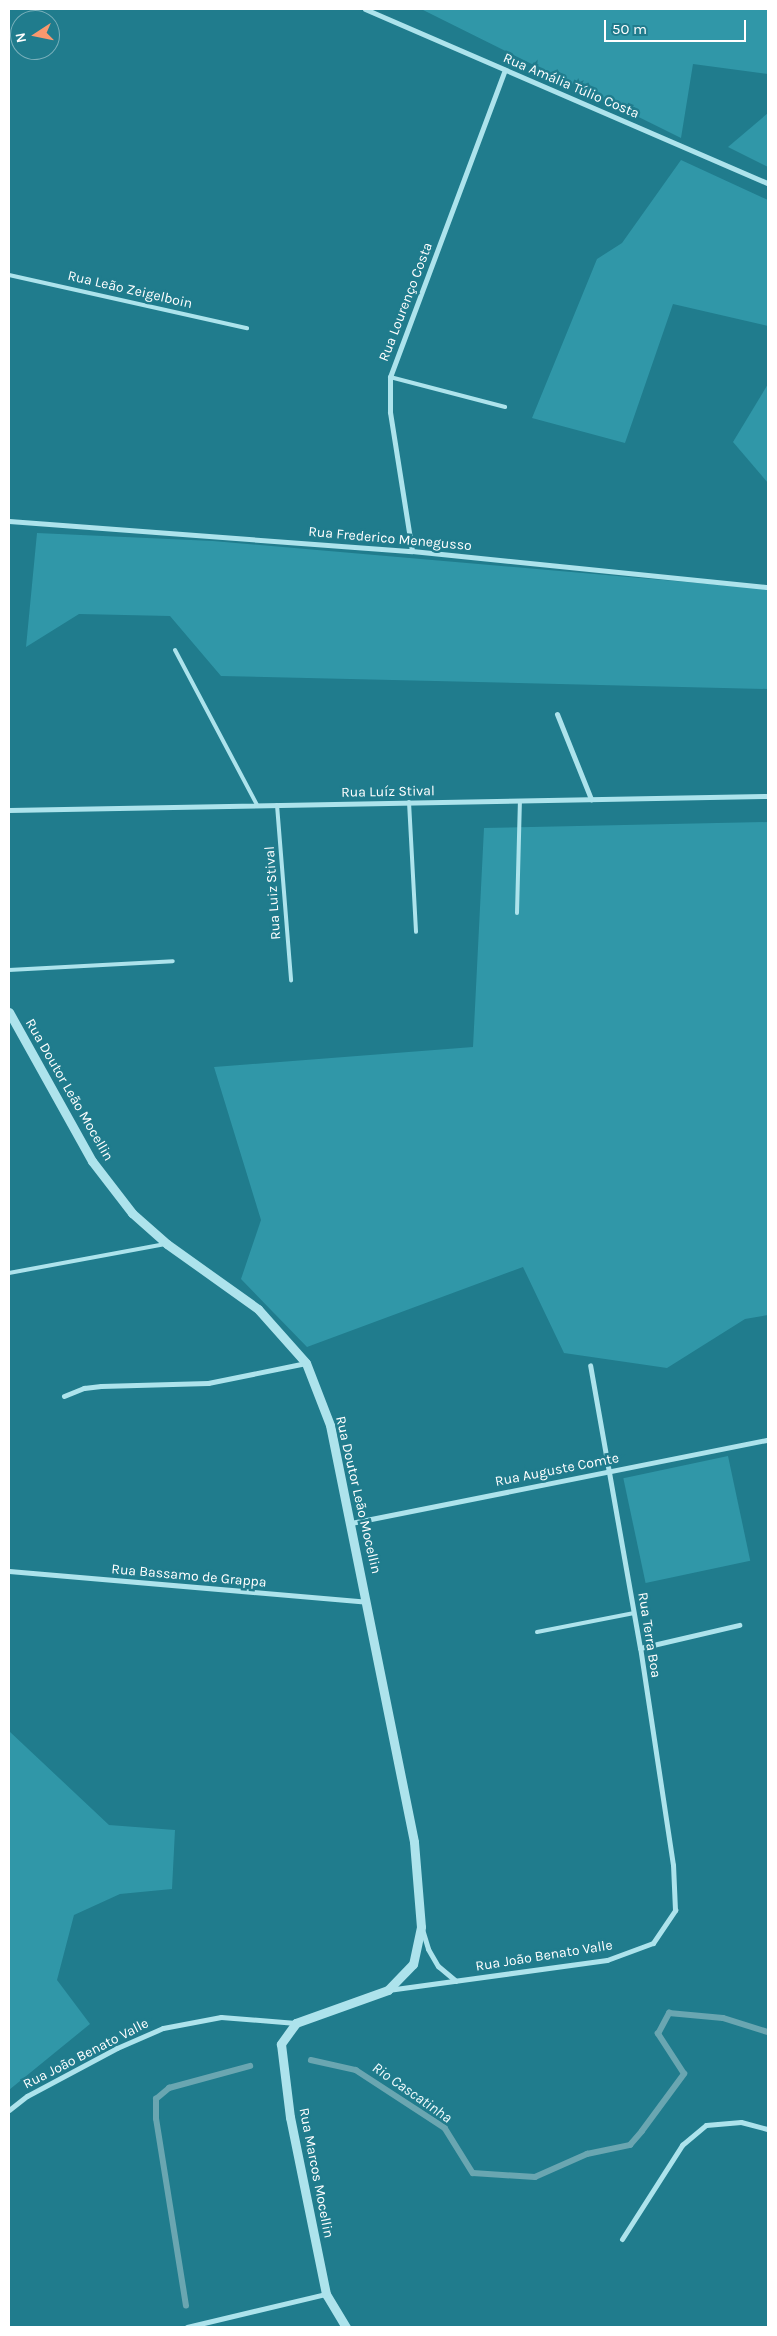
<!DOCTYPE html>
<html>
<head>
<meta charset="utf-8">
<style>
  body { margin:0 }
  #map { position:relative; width:777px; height:2336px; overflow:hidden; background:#207c8d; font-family:Karla,sans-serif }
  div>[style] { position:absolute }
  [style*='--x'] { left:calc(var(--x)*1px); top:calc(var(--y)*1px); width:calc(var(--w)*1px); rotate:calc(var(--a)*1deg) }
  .green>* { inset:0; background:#3097a8; transform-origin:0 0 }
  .stream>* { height:5.5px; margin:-2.75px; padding:0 2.75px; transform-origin:2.75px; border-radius:2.75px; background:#6aa6b1 }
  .service>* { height:4px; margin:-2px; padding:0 2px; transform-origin:2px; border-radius:2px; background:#ade3ec }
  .minor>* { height:5px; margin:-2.5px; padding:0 2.5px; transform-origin:2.5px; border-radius:2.5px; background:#ade3ec }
  .tertiary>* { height:9px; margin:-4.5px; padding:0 4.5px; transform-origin:4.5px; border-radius:4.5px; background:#ade3ec }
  span { translate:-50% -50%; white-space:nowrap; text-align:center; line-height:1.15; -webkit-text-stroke:5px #207c8d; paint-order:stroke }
  .street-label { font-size:14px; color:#fff }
  .water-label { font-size:15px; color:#eefafc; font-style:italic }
  .frame { position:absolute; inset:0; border:10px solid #fff; pointer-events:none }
  .north { position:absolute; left:10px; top:10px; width:50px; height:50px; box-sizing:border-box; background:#207c8d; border:1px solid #79b0bb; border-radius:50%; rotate:259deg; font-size:14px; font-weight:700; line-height:20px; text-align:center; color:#fff }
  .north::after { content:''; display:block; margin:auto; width:18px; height:22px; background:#f9986e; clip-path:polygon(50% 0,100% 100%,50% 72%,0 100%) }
  .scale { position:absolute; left:604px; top:20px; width:142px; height:22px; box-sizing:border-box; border:2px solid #fff; border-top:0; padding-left:6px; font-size:15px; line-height:18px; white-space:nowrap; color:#fff; -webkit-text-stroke:4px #207c8d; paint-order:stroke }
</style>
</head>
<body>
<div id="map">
  <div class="green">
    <div style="clip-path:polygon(421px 9px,768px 9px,768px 74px,693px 64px,681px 138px)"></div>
    <div style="clip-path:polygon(768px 113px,768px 167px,728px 147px)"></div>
    <div style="clip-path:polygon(681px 160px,768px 200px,768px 326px,673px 304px,625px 443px,532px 418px,597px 259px,622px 243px)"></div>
    <div style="clip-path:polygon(768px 384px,768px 483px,733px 442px)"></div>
    <div style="clip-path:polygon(37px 533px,213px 541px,768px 589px,768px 689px,221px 676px,170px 616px,79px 614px,26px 647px)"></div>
    <div style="clip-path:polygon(768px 822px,768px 1315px,745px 1319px,667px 1368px,564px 1353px,523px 1267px,307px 1347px,241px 1279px,261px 1220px,214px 1067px,473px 1047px,484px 828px)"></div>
    <div style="left:728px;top:1456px;width:107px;height:107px;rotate:78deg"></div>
    <div style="clip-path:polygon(9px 1731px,109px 1825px,175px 1830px,172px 1889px,120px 1894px,74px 1915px,57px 1980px,90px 2024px,9px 2090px)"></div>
  </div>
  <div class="stream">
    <div style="--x:311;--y:2060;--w:46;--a:12.5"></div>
    <div style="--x:356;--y:2070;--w:106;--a:33.1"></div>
    <div style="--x:445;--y:2128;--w:53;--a:58.1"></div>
    <div style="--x:473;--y:2173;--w:62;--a:3.7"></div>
    <div style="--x:535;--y:2177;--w:57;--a:-23.9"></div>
    <div style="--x:587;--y:2154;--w:44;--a:-11.8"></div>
    <div style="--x:630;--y:2145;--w:18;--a:-49"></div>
    <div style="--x:642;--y:2131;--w:71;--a:-53.6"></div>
    <div style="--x:684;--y:2074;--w:48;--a:-123"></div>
    <div style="--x:658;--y:2034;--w:24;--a:-62"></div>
    <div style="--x:669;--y:2013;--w:54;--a:5.3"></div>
    <div style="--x:723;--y:2018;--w:47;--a:17.3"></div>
    <div style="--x:186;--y:2306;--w:189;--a:-99.1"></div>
    <div style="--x:156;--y:2119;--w:20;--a:-90"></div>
    <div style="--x:156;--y:2099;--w:17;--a:-40"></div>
    <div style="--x:169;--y:2088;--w:84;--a:-15.2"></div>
  </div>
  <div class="service">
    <div style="--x:9;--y:275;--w:244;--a:12.6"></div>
    <div style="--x:390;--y:377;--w:119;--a:14.6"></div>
    <div style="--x:175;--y:650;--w:175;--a:62.1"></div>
    <div style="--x:409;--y:802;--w:130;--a:86.9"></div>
    <div style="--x:277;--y:805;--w:176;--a:85.4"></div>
    <div style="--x:517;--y:913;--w:112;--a:-88.5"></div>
    <div style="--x:9;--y:970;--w:164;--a:-3.1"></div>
    <div style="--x:9;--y:1273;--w:159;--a:-10.5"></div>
    <div style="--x:537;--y:1632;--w:99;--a:-11.1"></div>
  </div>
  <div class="minor">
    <div style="--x:365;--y:9;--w:439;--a:23.4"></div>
    <div style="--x:9;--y:521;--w:404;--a:4.3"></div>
    <div style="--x:412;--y:551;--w:358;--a:5.8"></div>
    <div style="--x:412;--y:551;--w:141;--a:-99"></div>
    <div style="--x:390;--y:412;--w:35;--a:-90"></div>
    <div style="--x:390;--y:377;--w:328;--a:-69.5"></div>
    <div style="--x:557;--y:714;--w:92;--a:68.2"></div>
    <div style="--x:9;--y:810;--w:759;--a:-1.06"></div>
    <div style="--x:64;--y:1396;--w:22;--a:-22"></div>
    <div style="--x:84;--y:1388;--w:17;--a:-7"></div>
    <div style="--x:101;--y:1386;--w:107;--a:-1.6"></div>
    <div style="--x:208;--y:1383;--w:100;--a:-11.5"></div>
    <div style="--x:351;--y:1523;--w:425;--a:-11.3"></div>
    <div style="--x:9;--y:1571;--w:359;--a:4.9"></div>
    <div style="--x:640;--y:1648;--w:102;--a:-13.1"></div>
    <div style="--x:422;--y:1929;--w:21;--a:73"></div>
    <div style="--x:428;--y:1949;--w:20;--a:60"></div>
    <div style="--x:438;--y:1966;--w:23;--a:40"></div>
    <div style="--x:388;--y:1990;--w:221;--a:-7.8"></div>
    <div style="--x:607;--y:1960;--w:49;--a:-20.3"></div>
    <div style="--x:653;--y:1943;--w:40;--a:-56"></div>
    <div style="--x:675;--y:1910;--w:45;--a:-92.5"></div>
    <div style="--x:673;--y:1865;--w:219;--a:-98.6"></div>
    <div style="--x:640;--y:1648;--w:287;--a:-100"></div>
    <div style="--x:9;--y:2110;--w:23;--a:-38"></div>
    <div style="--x:27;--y:2096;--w:102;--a:-28.1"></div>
    <div style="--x:117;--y:2048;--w:50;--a:-23.5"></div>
    <div style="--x:163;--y:2028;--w:59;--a:-10.7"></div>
    <div style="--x:221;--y:2017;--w:75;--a:4.6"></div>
    <div style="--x:622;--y:2239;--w:112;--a:-57.4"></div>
    <div style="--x:682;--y:2145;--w:31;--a:-40"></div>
    <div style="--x:706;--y:2125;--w:35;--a:-5"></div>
    <div style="--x:741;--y:2122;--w:28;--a:15"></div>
    <div style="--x:187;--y:2327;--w:143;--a:-13.4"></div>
  </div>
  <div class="tertiary">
    <div style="--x:9;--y:1012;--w:171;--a:60.9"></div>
    <div style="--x:92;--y:1161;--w:66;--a:52.4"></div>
    <div style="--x:132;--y:1213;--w:47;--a:41.5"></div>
    <div style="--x:167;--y:1244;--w:112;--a:35.5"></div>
    <div style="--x:258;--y:1309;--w:72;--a:48.4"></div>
    <div style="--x:306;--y:1363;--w:66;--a:68.8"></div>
    <div style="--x:330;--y:1425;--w:425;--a:78.6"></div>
    <div style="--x:414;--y:1842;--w:85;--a:85.3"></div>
    <div style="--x:421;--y:1927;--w:38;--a:102"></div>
    <div style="--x:413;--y:1964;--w:36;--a:134"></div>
    <div style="--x:388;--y:1990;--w:98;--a:160.3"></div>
    <div style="--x:296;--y:2023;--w:26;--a:126"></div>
    <div style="--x:281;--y:2044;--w:74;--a:83"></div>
    <div style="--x:290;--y:2117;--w:181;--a:78.5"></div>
    <div style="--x:326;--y:2294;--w:39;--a:59"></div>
  </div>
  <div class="street-label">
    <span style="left:571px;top:86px;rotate:23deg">Rua Amália Túlio Costa</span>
    <span style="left:130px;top:290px;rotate:13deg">Rua Leão Zeigelboin</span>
    <span style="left:406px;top:302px;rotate:-69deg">Rua Lourenço Costa</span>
    <span style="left:390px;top:539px;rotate:5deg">Rua Frederico Menegusso</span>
    <span style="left:388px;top:792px;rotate:-1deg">Rua Luíz Stival</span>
    <span style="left:273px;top:893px;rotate:-94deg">Rua Luiz Stival</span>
    <span style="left:69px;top:1090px;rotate:60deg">Rua Doutor Leão Mocellin</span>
    <span style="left:557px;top:1470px;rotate:-11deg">Rua Auguste Comte</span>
    <span style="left:358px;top:1495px;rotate:77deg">Rua Doutor Leão Mocellin</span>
    <span style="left:189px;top:1576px;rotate:5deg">Rua Bassamo de Grappa</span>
    <span style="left:649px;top:1635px;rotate:81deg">Rua Terra Boa</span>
    <span style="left:544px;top:1956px;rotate:-9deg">Rua João Benato Valle</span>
    <span style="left:86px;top:2054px;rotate:-27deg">Rua João Benato Valle</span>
    <span style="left:316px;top:2173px;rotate:79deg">Rua Marcos Mocellin</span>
  </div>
  <div class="water-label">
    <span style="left:412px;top:2093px;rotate:35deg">Rio Cascatinha</span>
  </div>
  <div class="frame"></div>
  <div class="north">N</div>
  <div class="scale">50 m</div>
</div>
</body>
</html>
